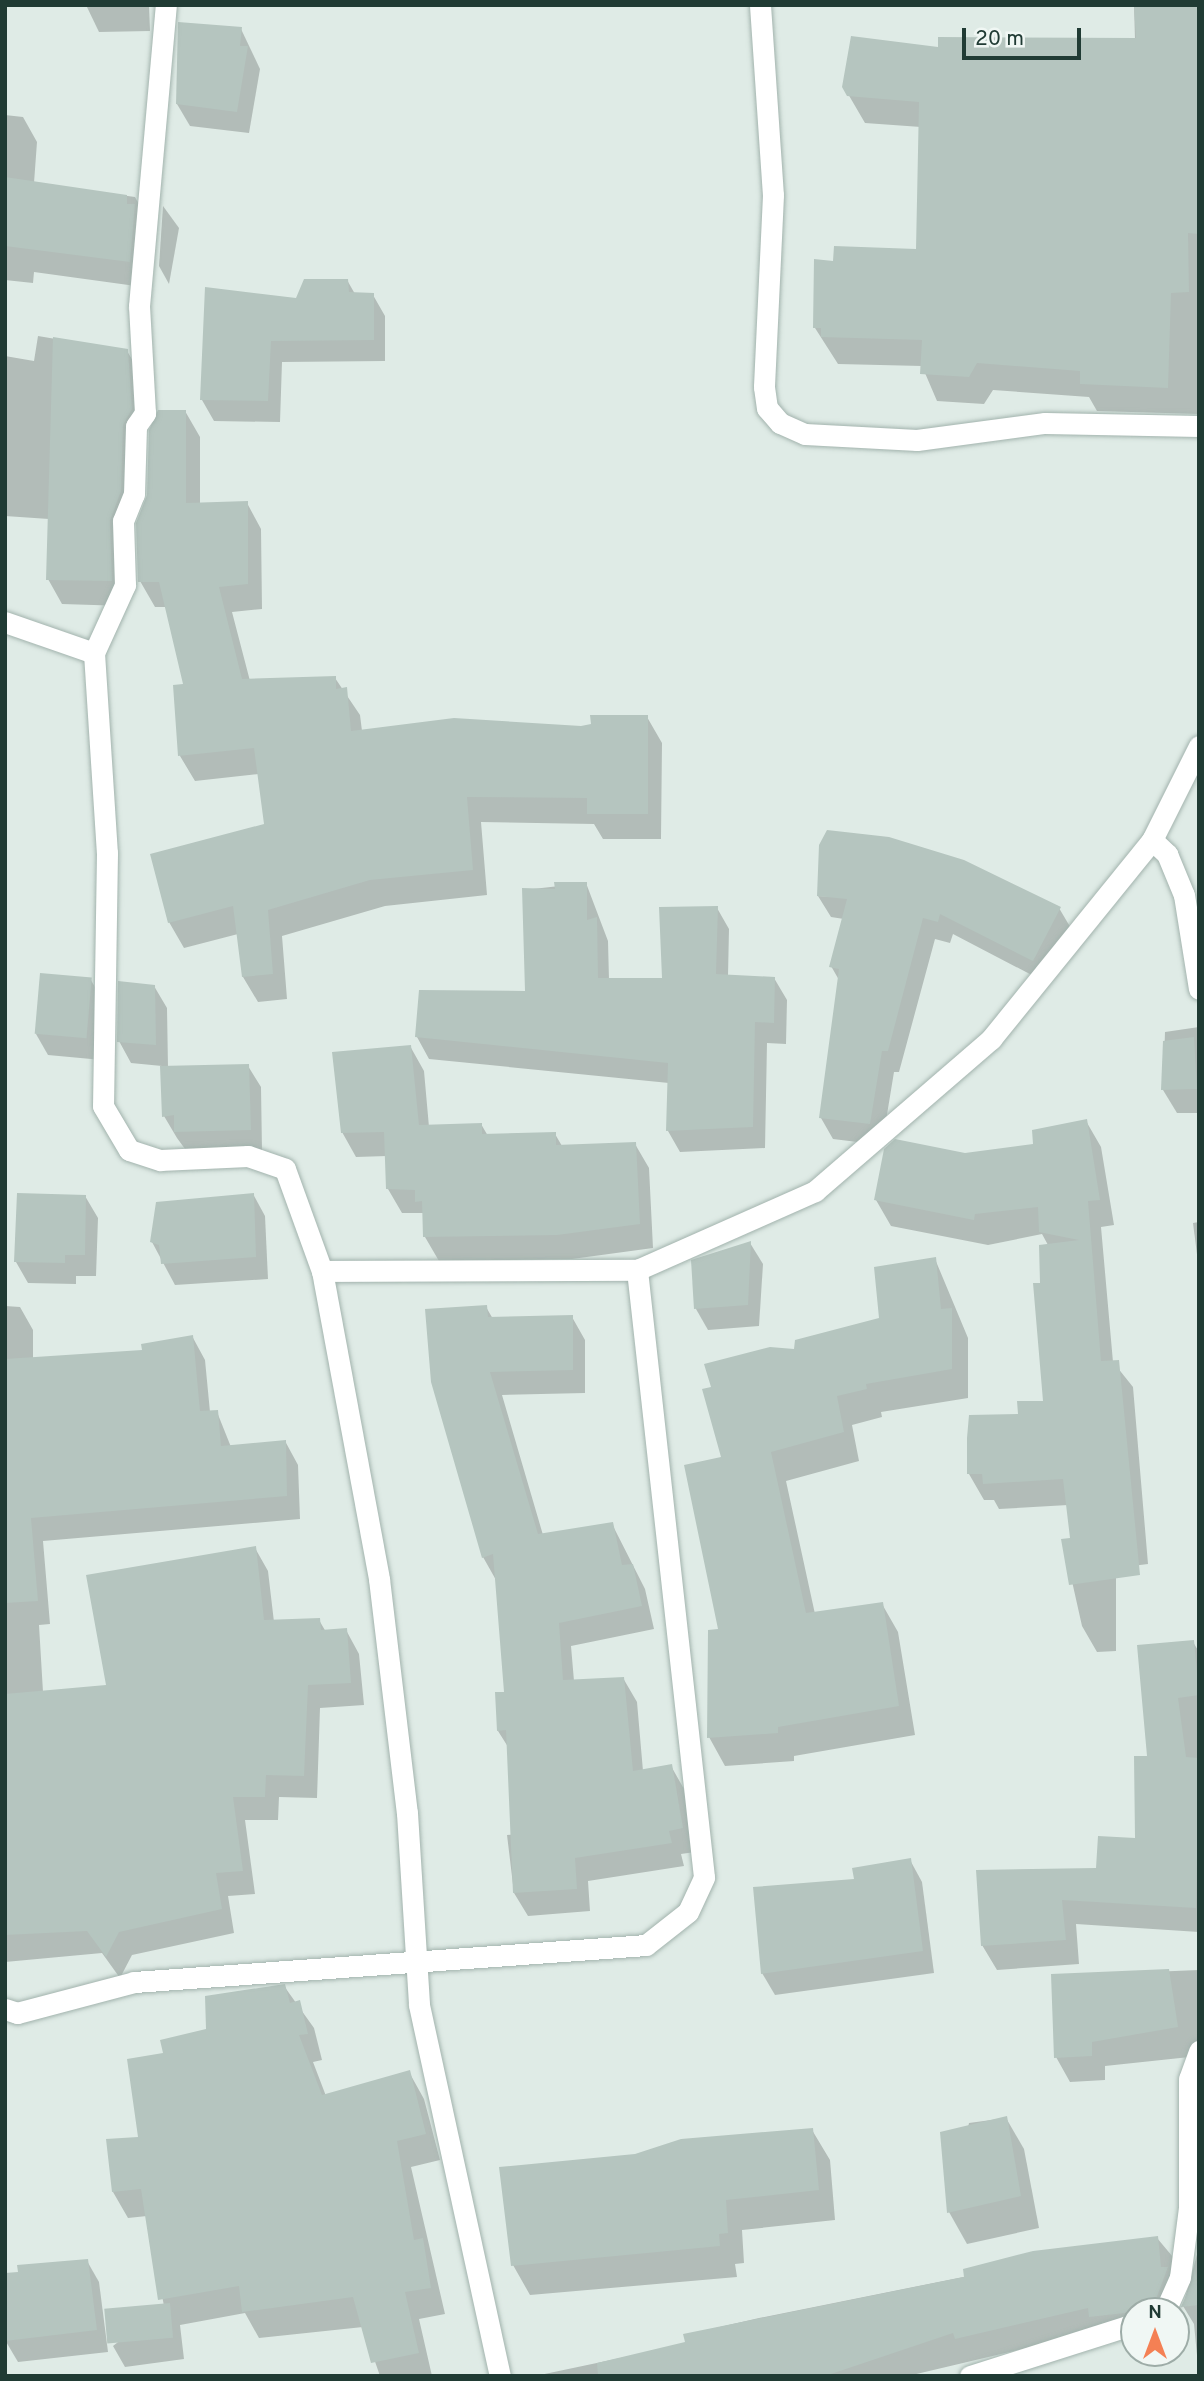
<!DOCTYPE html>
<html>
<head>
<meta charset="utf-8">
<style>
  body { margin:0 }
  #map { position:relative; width:1204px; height:2381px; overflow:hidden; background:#dfebe6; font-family:Overpass,sans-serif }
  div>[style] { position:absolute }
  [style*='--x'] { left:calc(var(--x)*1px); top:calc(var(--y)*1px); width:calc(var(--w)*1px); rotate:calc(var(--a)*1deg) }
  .shadow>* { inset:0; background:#0003 }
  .building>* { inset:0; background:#b5c5bf; transform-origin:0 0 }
  .roads { filter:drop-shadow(0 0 2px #a2b3ad) drop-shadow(0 0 2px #a2b3ad) }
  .minor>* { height:21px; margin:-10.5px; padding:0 10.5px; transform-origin:10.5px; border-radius:10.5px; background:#fff }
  span { translate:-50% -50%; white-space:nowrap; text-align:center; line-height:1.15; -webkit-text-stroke:5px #f0f7f4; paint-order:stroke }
  .frame { position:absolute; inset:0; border:7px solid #203b34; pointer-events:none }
  .north { position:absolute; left:1120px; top:2297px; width:70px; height:70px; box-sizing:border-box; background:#f0f7f4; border:2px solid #9daca7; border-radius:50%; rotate:0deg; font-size:19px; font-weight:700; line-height:28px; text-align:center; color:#203b34 }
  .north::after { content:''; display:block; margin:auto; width:24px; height:32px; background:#f48054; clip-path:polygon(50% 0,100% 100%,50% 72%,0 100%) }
  .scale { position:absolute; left:962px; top:28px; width:119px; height:32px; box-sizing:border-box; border:4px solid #203b34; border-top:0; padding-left:9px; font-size:21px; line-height:24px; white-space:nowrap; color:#203b34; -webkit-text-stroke:5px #f0f7f4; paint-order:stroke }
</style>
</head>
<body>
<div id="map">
  <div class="shadow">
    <div style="clip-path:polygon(86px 5px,149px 5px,150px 31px,99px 32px)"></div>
    <div style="clip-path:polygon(1134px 5px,1199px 5px,1199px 414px,1097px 411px,1089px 397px,993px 390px,984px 404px,937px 401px,922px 366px,838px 364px,815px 328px,834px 263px,918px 250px,921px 127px,865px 123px,844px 87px,939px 49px,1135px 40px)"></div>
    <div style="clip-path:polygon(241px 29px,260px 69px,249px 133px,190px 126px,177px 104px)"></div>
    <div style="clip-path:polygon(5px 115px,23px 117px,37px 142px,34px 183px,135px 197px,149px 223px,143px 287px,34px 272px,33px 283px,5px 280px)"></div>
    <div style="clip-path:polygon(163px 206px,179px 228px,169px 284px,159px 266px)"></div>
    <div style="clip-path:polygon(347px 280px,355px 294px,373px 295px,385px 316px,385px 361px,282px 362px,280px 422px,214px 421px,202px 400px,297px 300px)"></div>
    <div style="clip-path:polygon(38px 336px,127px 351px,142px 376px,123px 547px,125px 606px,62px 604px,48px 579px,49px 519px,5px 516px,5px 356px,34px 361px)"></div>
    <div style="clip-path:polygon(185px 411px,200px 437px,200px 504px,247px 503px,261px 529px,262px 609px,232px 612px,250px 681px,335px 678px,360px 715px,362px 731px,582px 728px,647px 717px,662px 743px,661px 839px,603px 839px,594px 824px,481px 822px,487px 895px,385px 906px,282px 936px,287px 999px,258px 1002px,243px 977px,238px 934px,184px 948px,169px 922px,266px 825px,259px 774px,195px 781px,180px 756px,185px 686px,167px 607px,155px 607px,140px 581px)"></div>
    <div style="clip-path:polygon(586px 883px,608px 941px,609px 980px,664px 980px,717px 908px,729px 929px,728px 976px,774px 978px,787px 1000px,786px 1044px,767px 1043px,765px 1148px,680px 1152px,668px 1131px,669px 1083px,429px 1059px,417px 1037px,527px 993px,524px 890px)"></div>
    <div style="clip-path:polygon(818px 896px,1059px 908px,1072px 930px,1045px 982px,953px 934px,950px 943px,935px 939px,899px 1072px,894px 1072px,882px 1145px,833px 1139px,821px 1118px,839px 980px,831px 966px,844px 919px,831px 917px)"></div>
    <div style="clip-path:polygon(91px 980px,103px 1002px,102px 1060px,48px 1055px,36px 1034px)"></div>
    <div style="clip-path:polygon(154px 986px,167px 1008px,168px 1067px,248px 1066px,261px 1087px,262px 1151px,188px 1153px,177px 1138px,164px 1116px,162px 1066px,131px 1063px,119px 1041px)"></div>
    <div style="clip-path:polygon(1199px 1027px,1199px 1113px,1177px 1113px,1163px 1090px,1165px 1032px)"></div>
    <div style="clip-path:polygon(410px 1046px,424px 1071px,429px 1127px,481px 1124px,488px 1136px,555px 1134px,562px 1146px,635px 1144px,649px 1168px,653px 1248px,572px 1259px,439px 1261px,425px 1237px,424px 1213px,402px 1213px,388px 1189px,387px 1156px,356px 1157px,342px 1132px)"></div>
    <div style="clip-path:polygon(1086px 1121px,1101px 1147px,1114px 1225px,1101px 1227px,1113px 1362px,1133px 1387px,1148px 1564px,1116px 1568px,1116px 1651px,1097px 1652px,1082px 1626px,1063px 1541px,1072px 1540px,1068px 1505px,999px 1509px,994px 1500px,984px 1500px,969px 1474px,968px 1438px,1045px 1403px,1042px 1285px,1048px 1245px,1042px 1234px,988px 1245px,891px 1226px,876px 1200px,965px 1155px,1035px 1146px)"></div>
    <div style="clip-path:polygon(253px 1194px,265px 1216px,268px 1279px,175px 1285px,152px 1242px)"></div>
    <div style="clip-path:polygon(85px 1196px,98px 1218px,96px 1276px,76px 1276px,76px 1284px,28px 1283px,16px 1262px)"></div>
    <div style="clip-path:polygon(1199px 1222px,1199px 1270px,1193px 1223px)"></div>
    <div style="clip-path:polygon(750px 1243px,763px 1264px,759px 1326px,708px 1330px,696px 1309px,693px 1262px)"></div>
    <div style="clip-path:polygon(935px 1259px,968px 1338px,968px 1398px,881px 1412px,882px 1417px,852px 1425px,859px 1461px,786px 1481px,815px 1614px,882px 1604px,898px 1632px,915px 1735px,794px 1756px,794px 1761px,725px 1766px,709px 1737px,720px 1631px,723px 1458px,796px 1350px,881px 1320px)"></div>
    <div style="clip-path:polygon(5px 1306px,20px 1307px,33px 1330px,33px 1359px,144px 1352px,192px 1336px,205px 1360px,210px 1412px,217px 1412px,231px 1447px,285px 1441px,298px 1465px,300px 1519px,43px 1541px,50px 1624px,39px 1625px,43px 1692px,108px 1687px,255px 1548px,268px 1571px,274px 1622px,319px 1620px,326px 1632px,346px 1630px,359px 1654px,364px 1705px,320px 1708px,317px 1798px,279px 1797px,278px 1820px,245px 1820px,255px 1894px,228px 1896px,234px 1933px,132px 1955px,120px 1978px,102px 1953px,5px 1962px)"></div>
    <div style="clip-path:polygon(486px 1307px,493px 1319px,572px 1317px,585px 1340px,585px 1393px,502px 1395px,543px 1535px,612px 1524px,645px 1589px,654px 1629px,571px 1646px,574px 1681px,623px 1678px,637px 1702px,643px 1771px,671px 1766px,684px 1789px,695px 1852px,681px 1854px,684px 1866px,588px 1881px,590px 1911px,528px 1916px,514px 1893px,507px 1835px,517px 1834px,510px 1750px,498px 1731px,505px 1693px,496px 1580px,483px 1557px)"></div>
    <div style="clip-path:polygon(1193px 1642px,1199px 1652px,1199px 1932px,1076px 1924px,1079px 1964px,997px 1970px,982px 1945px,977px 1872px,1098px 1870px,1137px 1840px,1149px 1758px)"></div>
    <div style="clip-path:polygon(910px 1860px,922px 1882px,934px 1973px,775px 1995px,762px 1973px,856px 1880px)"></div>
    <div style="clip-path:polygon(1199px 1970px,1199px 2056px,1105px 2066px,1105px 2080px,1070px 2082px,1056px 2057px,1053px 1976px)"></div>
    <div style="clip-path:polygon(284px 1986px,314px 2028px,322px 2060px,313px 2062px,326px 2096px,409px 2072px,424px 2099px,440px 2160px,411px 2167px,445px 2314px,419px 2319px,432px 2376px,380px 2376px,363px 2327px,259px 2338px,245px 2313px,180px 2325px,184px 2359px,125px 2367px,113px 2346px,164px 2306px,147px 2216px,128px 2218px,113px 2192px,140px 2138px,165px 2054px)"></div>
    <div style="clip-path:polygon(1006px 2118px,1024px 2149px,1039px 2228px,967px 2244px,949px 2212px,969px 2123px)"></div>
    <div style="clip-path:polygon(812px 2130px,830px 2160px,835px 2220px,742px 2230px,744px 2263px,735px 2264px,737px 2277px,530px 2295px,513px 2265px)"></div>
    <div style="clip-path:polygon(1157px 2238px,1183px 2269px,1171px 2311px,1134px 2311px,1134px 2336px,1104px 2340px,1099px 2331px,908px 2376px,535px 2376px,687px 2344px,685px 2335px,759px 2318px)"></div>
    <div style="clip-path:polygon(1199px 2247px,1199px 2376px,1194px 2324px,1183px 2306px)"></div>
    <div style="clip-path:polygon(87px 2261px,99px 2282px,108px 2352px,18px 2362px,5px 2340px)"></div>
  </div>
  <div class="building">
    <div style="clip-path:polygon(1134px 5px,1199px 5px,1199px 234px,1188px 233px,1189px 292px,1171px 293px,1168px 388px,1080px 384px,1080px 371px,977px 363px,969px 377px,920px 374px,922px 340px,821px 337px,821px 328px,813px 328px,814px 259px,833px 261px,834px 246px,916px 249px,919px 102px,847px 96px,842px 87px,851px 36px,938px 47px,938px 37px,1136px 38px)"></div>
    <div style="clip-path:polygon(178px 22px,242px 27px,240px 46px,248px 46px,237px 112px,176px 104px)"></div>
    <div style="clip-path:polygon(5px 177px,127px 195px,127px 204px,135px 204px,130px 262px,5px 246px)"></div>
    <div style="clip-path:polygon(304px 279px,348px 279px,349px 292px,374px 293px,374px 340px,271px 341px,268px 401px,200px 400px,205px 287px,296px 298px)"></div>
    <div style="clip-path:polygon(53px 337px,128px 349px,132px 409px,123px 425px,121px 491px,110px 521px,112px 581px,46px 580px)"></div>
    <div style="clip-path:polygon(158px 410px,186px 410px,186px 503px,248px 501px,248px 584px,219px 587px,242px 679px,336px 676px,336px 689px,347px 687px,351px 731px,454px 718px,581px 726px,591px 724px,590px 715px,648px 715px,648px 814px,587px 814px,587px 798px,467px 797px,473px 870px,370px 880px,268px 910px,273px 974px,242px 977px,233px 906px,168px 923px,150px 854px,264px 824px,254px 748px,178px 756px,173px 685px,183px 684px,159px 582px,138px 582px,136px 523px,147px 495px,149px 430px)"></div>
    <div style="clip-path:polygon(827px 830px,889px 837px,964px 860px,1061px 907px,1033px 961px,940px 914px,938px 922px,923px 918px,888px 1051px,882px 1051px,870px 1124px,819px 1118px,839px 969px,829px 967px,847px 899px,817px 896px,819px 845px)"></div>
    <div style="clip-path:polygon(554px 882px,587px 882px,587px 920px,597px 917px,598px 978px,662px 978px,659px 907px,718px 906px,716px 974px,775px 977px,774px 1023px,755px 1022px,753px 1127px,666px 1131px,668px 1063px,415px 1037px,419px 990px,525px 991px,522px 888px,555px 889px)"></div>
    <div style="left:40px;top:973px;width:52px;height:61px;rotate:5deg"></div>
    <div style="clip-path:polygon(118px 981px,155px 985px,156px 1045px,117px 1042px)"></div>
    <div style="clip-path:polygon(1194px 1037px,1197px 1089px,1161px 1090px,1163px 1041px)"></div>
    <div style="clip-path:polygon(411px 1045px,419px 1125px,482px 1123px,482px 1134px,556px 1132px,556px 1145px,636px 1142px,640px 1224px,557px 1235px,423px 1237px,422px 1201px,415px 1202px,415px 1190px,386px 1189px,384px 1132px,341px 1133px,332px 1052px)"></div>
    <div style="clip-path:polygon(249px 1064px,251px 1130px,174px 1132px,174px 1115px,162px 1117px,160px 1066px)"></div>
    <div style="clip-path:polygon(1087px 1119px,1100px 1200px,1088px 1201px,1101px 1361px,1119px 1360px,1140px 1575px,1069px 1585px,1061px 1539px,1070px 1538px,1063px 1479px,983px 1484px,982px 1474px,967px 1474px,967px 1438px,969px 1415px,1018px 1414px,1017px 1401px,1043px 1401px,1033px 1283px,1040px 1283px,1039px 1245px,1079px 1240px,1039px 1232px,1038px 1207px,975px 1214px,974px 1220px,874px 1200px,884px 1149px,895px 1139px,965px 1153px,1033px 1144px,1032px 1130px)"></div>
    <div style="clip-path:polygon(17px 1193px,86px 1195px,85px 1255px,65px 1255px,65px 1263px,14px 1262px)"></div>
    <div style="clip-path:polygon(254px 1193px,256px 1257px,161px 1264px,159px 1245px,150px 1242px,156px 1202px)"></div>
    <div style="clip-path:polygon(751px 1241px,748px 1305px,694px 1309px,691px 1260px)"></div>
    <div style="clip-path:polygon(936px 1257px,941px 1309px,952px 1308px,952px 1369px,866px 1384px,867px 1389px,837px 1396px,844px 1432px,771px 1452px,806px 1613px,883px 1602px,899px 1706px,778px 1727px,778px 1733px,707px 1738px,708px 1630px,718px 1629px,684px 1465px,721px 1457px,702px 1389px,711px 1387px,704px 1364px,770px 1347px,794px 1349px,795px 1340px,879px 1318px,874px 1267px)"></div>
    <div style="clip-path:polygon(487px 1305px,488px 1317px,573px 1315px,573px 1370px,490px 1372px,538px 1534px,613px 1522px,622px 1565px,633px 1564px,642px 1606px,559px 1623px,563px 1680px,624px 1677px,633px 1771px,672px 1764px,683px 1828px,669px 1831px,672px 1843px,575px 1858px,577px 1889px,513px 1893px,506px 1730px,497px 1731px,495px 1692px,504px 1692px,493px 1554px,482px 1558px,431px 1382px,425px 1309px)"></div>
    <div style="clip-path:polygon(193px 1335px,200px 1411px,218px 1410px,221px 1446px,286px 1440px,287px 1496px,31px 1518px,38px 1601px,5px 1603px,5px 1359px,142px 1350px,141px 1344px)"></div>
    <div style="clip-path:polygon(256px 1546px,264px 1620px,320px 1618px,321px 1630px,347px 1628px,351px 1683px,308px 1685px,304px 1776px,266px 1775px,265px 1797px,233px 1797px,243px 1871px,216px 1873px,222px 1909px,119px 1932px,106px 1957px,87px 1931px,5px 1935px,5px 1694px,106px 1685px,86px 1575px)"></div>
    <div style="clip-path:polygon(1194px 1640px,1199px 1695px,1178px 1698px,1186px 1757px,1199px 1758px,1196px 1908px,1062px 1900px,1066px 1940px,981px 1946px,976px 1870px,1096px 1868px,1098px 1836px,1135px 1838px,1134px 1756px,1147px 1756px,1137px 1645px)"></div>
    <div style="clip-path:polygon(911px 1858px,923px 1951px,761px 1974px,753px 1887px,854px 1879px,852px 1868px)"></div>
    <div style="clip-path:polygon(1169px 1969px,1178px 2027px,1092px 2042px,1092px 2056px,1054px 2058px,1051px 1974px)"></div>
    <div style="clip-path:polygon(285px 1984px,290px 2003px,300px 2000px,308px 2034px,299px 2035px,322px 2095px,410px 2070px,426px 2134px,397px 2141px,414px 2240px,423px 2238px,431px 2288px,405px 2292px,419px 2353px,371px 2363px,353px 2297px,242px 2312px,239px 2286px,158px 2300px,141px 2189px,112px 2192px,106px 2139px,138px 2137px,127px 2059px,163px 2053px,160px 2040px,206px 2029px,205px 1996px)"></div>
    <div style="clip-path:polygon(1007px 2116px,1021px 2196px,947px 2213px,940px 2132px)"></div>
    <div style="clip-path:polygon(813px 2128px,819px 2190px,726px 2200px,728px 2233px,719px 2234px,720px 2246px,511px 2266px,499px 2167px,635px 2154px,681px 2139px)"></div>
    <div style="clip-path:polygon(1158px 2236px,1161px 2267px,1168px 2267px,1152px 2310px,1089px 2317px,1088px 2308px,955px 2339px,953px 2333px,825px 2376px,598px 2376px,597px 2363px,685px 2342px,683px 2334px,964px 2277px,963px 2269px,1033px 2251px)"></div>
    <div style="clip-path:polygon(88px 2259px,97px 2330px,5px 2341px,5px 2273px,18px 2272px,17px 2265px)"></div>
    <div style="clip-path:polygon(1195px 2267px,1199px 2305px,1181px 2307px,1192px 2282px)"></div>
    <div style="left:170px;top:2303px;width:35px;height:66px;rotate:85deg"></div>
  </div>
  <div class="roads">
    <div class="minor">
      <div style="--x:760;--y:5;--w:190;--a:86.1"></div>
      <div style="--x:773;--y:195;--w:192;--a:92.7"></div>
      <div style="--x:764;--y:387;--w:21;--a:82"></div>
      <div style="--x:767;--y:408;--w:20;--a:49"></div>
      <div style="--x:780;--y:423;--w:27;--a:24"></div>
      <div style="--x:805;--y:434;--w:112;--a:3.1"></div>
      <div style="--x:917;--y:440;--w:129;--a:-7.6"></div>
      <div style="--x:1045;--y:423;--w:154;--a:1.1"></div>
      <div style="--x:5;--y:622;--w:94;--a:19.2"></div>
      <div style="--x:94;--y:653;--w:200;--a:86.3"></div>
      <div style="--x:107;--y:853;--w:253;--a:90.9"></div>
      <div style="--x:103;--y:1106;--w:51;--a:59.4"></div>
      <div style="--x:129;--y:1150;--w:33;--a:18"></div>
      <div style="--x:160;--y:1160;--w:88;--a:-2.6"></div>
      <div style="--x:248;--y:1156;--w:39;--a:19"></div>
      <div style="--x:285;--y:1169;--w:109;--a:70.1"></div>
      <div style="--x:322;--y:1271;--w:313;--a:79.5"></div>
      <div style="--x:379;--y:1579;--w:236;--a:83.2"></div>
      <div style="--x:407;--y:1813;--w:192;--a:86.4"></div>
      <div style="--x:419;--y:2005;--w:380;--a:77.7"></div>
      <div style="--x:94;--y:653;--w:75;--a:-65.5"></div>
      <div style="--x:125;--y:585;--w:64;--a:-91.8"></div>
      <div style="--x:123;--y:521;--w:29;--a:-68"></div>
      <div style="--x:134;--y:494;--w:68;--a:-88.3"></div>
      <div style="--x:136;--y:426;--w:16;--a:-55"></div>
      <div style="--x:145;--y:413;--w:107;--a:-93.2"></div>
      <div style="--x:139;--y:306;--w:302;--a:-84.9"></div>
      <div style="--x:1152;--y:840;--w:21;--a:43"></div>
      <div style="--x:1167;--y:854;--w:44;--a:67.5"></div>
      <div style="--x:1184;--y:895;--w:95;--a:80.9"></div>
      <div style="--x:322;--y:1271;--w:315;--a:-0.2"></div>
      <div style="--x:637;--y:1270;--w:195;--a:-23.9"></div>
      <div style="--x:815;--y:1191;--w:233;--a:-40.8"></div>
      <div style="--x:991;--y:1039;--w:256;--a:-51"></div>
      <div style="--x:1152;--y:840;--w:105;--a:-63.4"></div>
      <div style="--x:5;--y:2009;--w:13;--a:18"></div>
      <div style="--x:17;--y:2013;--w:121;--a:-14.8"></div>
      <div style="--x:134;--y:1982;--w:513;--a:-4.13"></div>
      <div style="--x:646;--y:1945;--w:53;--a:-38.2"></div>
      <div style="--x:688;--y:1912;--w:38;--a:-65"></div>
      <div style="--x:704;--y:1877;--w:611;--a:-96.3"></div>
      <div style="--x:1165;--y:2311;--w:37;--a:-66"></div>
      <div style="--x:1180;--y:2277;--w:70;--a:-82.6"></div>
      <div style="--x:1189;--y:2208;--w:129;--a:-90"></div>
      <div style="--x:1189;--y:2079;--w:30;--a:-70"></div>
      <div style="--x:970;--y:2376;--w:172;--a:-17.6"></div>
    </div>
  </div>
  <div class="frame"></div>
  <div class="north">N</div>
  <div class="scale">20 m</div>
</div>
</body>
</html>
